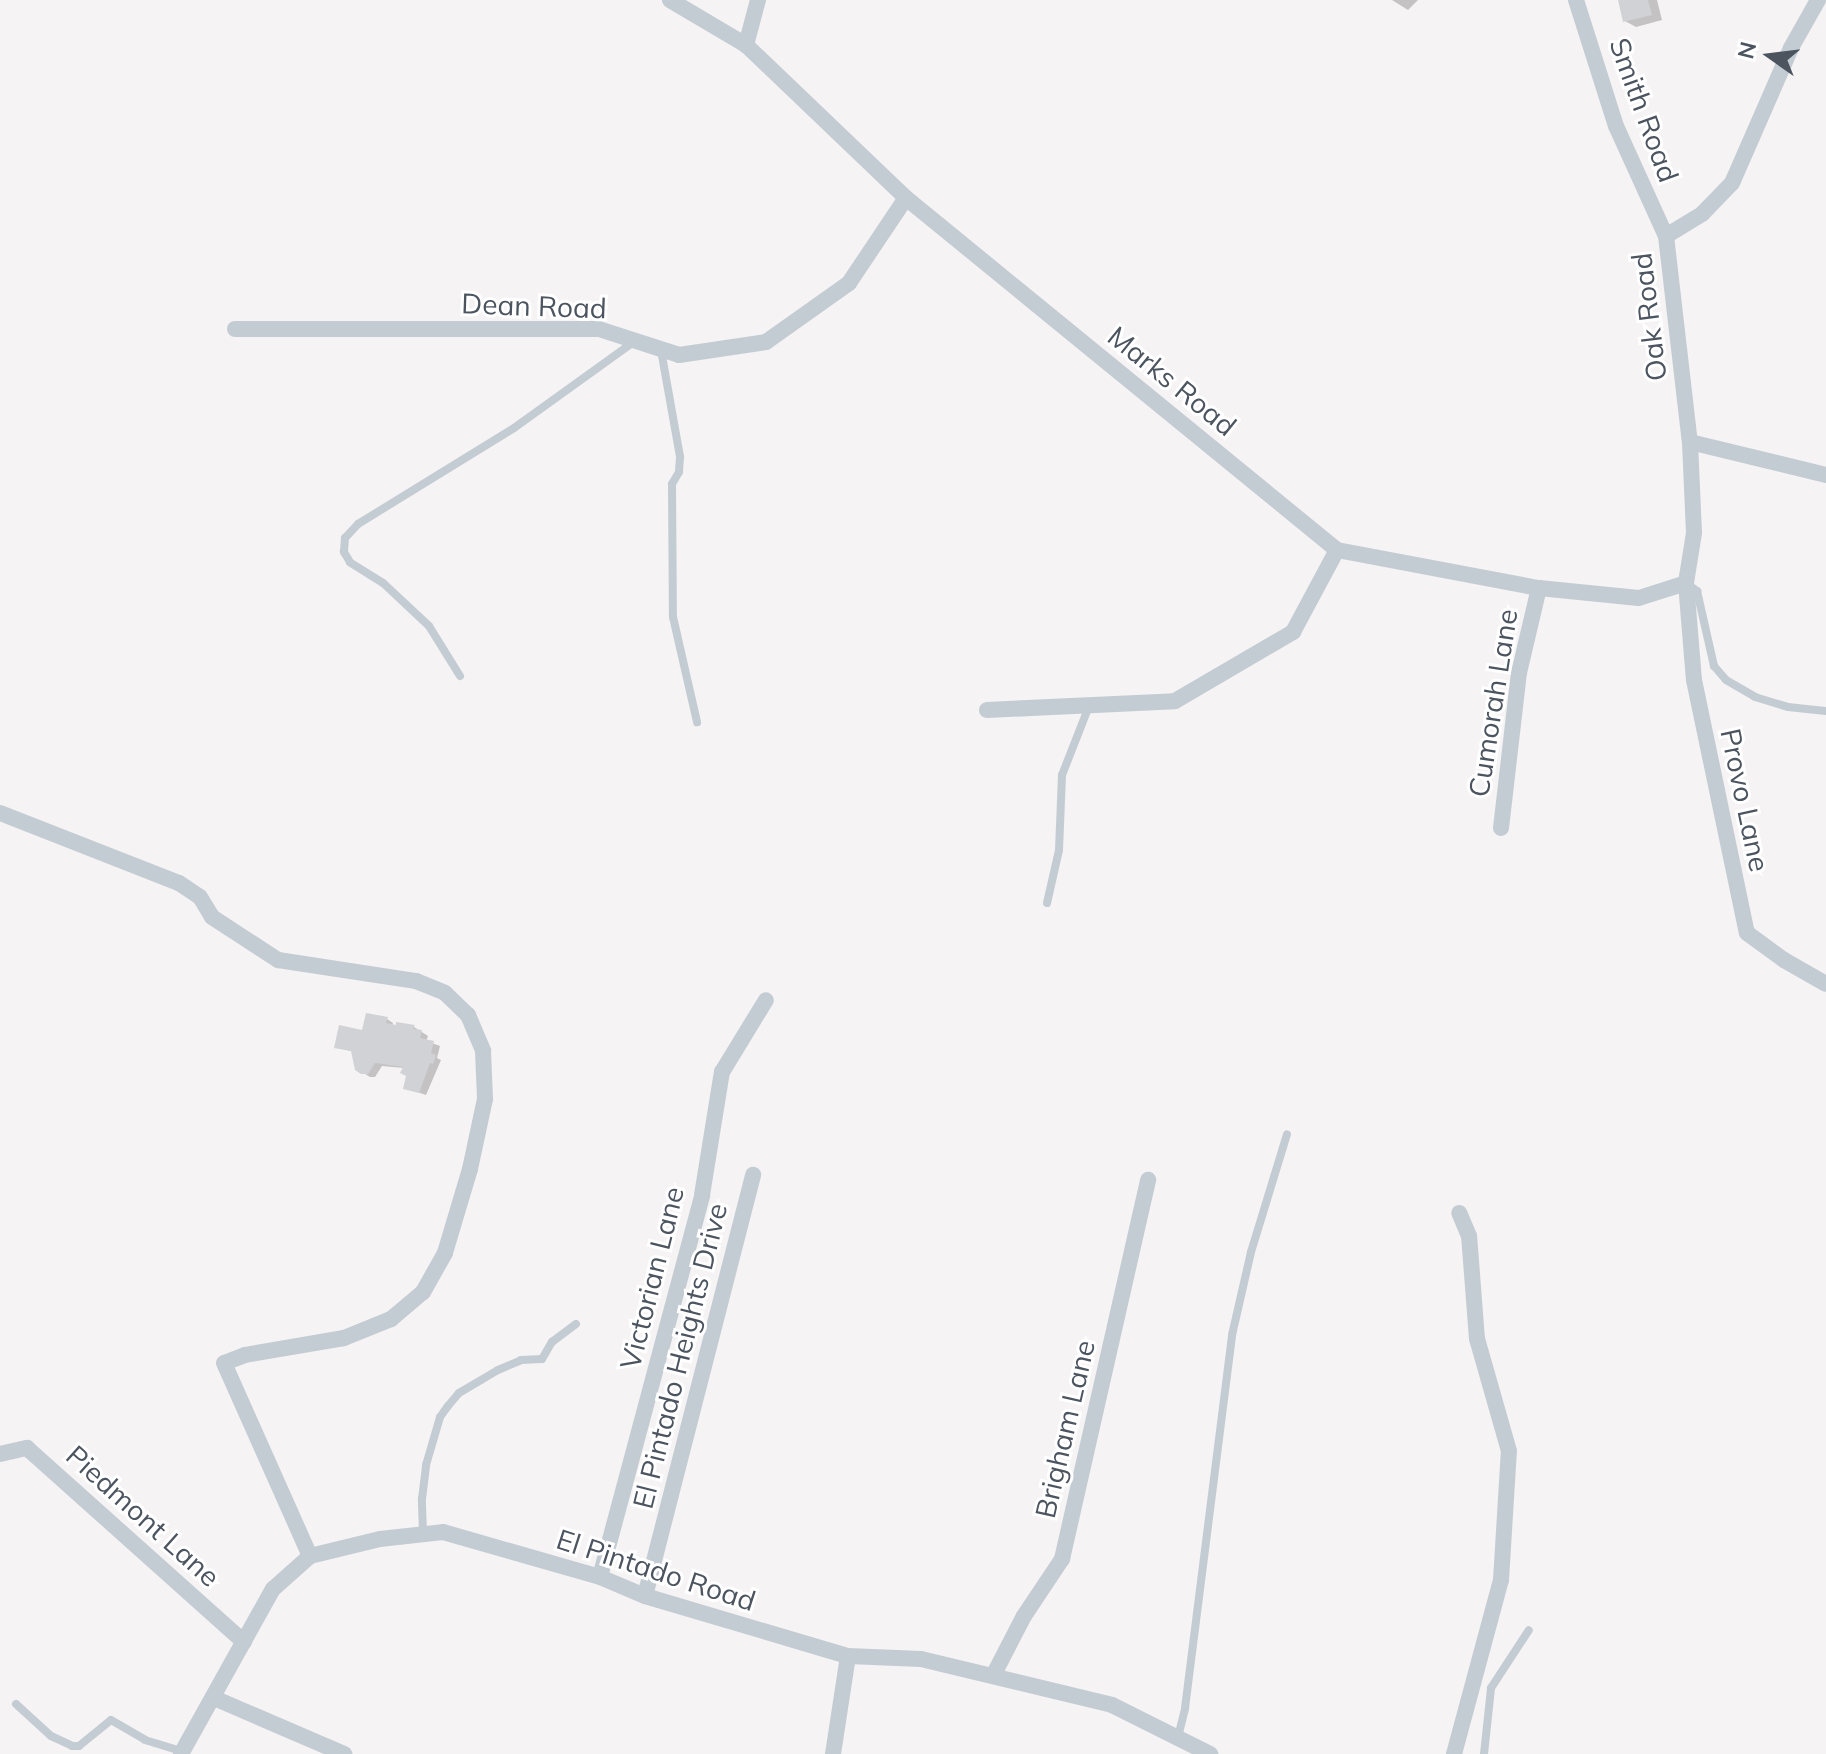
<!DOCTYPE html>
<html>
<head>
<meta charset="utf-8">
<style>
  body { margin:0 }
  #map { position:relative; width:1826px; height:1754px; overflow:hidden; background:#f5f3f3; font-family:Mulish,sans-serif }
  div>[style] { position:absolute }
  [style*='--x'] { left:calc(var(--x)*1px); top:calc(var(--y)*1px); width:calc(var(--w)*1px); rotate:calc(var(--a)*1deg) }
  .shadow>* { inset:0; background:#0003 }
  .building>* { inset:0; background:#d0d2d6 }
  .lane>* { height:8px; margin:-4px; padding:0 4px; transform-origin:4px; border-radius:4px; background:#c4ccd3 }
  .street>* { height:16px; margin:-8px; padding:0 8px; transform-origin:8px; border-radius:8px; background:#c4ccd3 }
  span { translate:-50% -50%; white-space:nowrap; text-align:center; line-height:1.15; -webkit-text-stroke:6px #fff; paint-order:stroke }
  .street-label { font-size:28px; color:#4b545f }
  .north { position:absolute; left:1730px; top:16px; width:80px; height:80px; -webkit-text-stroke:6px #fff; paint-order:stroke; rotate:284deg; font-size:22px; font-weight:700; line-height:32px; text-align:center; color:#4b545f }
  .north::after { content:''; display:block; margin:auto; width:28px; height:36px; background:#4b545f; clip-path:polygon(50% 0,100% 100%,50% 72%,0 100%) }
</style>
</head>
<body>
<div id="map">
  <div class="shadow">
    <div style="clip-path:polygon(1392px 0,1418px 0,1408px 10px)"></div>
    <div style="clip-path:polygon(1620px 0,1657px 0,1662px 20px,1636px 27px,1625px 21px)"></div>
    <div style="clip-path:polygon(387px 1019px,393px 1023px,392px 1027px,414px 1027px,428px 1036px,426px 1041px,440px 1046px,437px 1058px,441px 1060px,426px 1095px,405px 1088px,408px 1076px,404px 1068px,382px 1066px,375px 1077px,370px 1077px,362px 1072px,354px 1052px,336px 1047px)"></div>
  </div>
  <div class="building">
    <div style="clip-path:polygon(1618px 0,1648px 0,1652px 15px,1623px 22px)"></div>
    <div style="clip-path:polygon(366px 1013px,388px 1017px,386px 1023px,396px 1025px,396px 1022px,415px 1025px,413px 1029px,422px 1030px,420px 1038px,434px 1041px,431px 1053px,436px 1055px,433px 1064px,430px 1063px,419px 1093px,403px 1089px,406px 1076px,400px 1073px,403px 1067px,375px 1063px,368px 1074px,361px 1074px,355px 1070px,351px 1051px,334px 1048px,339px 1025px,362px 1030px)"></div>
  </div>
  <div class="lane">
    <div style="--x:661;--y:350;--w:109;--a:79.9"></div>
    <div style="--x:680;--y:457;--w:15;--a:94"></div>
    <div style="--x:679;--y:472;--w:14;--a:120"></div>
    <div style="--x:672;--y:484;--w:133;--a:89.6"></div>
    <div style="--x:673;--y:617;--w:108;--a:77.1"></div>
    <div style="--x:1686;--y:583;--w:14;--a:36"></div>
    <div style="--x:1697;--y:591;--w:77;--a:77.2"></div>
    <div style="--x:1714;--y:666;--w:18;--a:49"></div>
    <div style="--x:1726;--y:680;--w:34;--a:30"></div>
    <div style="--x:1755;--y:697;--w:34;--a:17"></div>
    <div style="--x:1788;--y:707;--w:38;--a:6"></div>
    <div style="--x:460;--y:676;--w:59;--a:-121.8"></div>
    <div style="--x:429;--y:626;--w:63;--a:-136.9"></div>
    <div style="--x:383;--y:583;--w:39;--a:-148"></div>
    <div style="--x:350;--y:562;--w:12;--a:-121"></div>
    <div style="--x:344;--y:552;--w:14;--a:-86"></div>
    <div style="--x:345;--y:538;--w:19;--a:-47"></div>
    <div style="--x:358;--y:524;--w:183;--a:-31.6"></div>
    <div style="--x:514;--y:428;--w:149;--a:-35.7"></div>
    <div style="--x:1047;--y:903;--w:54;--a:-77.2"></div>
    <div style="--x:1059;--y:850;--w:75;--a:-87.7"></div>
    <div style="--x:1062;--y:775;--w:74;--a:-68.6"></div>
    <div style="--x:423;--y:1533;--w:34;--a:-92"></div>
    <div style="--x:422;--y:1499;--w:34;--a:-83"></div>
    <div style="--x:426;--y:1465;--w:50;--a:-73.7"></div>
    <div style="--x:440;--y:1417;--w:14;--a:-54"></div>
    <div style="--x:448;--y:1406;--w:17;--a:-50"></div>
    <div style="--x:459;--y:1393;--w:45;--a:-30.5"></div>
    <div style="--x:498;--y:1370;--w:25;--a:-23"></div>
    <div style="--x:521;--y:1360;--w:21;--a:-3"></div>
    <div style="--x:542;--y:1359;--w:20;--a:-60"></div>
    <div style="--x:552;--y:1342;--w:30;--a:-37"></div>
    <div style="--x:16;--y:1704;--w:47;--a:42.4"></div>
    <div style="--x:51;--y:1736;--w:23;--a:25"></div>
    <div style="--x:72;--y:1746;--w:7;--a:0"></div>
    <div style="--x:79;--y:1746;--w:41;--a:-39.1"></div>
    <div style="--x:111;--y:1720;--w:39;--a:30"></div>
    <div style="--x:145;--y:1740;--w:39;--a:17"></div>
    <div style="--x:1178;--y:1737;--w:30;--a:-76"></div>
    <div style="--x:1185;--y:1708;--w:376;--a:-82.8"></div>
    <div style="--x:1232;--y:1335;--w:85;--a:-77.1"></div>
    <div style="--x:1251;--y:1252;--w:123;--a:-73"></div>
    <div style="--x:1484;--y:1754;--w:66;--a:-83.9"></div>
    <div style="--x:1491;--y:1688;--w:69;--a:-56.8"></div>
  </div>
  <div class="street">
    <div style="--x:670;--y:0;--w:88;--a:30.6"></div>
    <div style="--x:758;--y:0;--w:47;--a:104.9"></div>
    <div style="--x:746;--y:45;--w:221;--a:43.7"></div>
    <div style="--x:906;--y:198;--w:556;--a:39.24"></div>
    <div style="--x:1337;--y:550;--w:206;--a:10.7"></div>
    <div style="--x:1539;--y:588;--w:100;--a:5.7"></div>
    <div style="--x:1639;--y:598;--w:49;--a:-17.7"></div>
    <div style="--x:1576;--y:0;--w:132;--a:72.4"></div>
    <div style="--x:1616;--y:126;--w:121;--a:65.6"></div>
    <div style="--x:1818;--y:0;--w:55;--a:119.4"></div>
    <div style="--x:1791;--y:48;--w:147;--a:113.6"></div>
    <div style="--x:1732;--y:183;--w:43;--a:134.1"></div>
    <div style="--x:1702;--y:214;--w:42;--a:148.6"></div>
    <div style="--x:1666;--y:236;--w:207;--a:83.4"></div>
    <div style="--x:1690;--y:442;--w:91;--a:87.5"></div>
    <div style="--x:1694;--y:533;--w:51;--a:99.1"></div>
    <div style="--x:1686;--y:583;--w:97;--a:85.3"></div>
    <div style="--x:1694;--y:680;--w:258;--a:78.2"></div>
    <div style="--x:1747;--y:933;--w:46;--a:36.1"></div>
    <div style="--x:1784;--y:960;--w:48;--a:29.7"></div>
    <div style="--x:235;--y:329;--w:364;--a:0"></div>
    <div style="--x:599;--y:329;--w:84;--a:18"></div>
    <div style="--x:679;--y:355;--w:88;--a:-8.5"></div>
    <div style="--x:766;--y:342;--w:102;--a:-35.4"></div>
    <div style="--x:849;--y:283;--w:102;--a:-56.2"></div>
    <div style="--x:1690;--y:442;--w:140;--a:13.6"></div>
    <div style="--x:987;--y:710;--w:188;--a:-2.7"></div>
    <div style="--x:1175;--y:701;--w:137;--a:-30.3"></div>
    <div style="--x:1293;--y:632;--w:93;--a:-61.8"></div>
    <div style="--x:0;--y:813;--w:192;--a:21.4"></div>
    <div style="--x:179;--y:883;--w:25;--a:34"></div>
    <div style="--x:200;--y:897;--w:23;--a:59"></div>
    <div style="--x:212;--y:917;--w:79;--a:33.1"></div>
    <div style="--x:278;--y:960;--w:140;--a:8.7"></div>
    <div style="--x:416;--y:981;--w:31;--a:22"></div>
    <div style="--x:445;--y:993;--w:32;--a:44"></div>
    <div style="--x:468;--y:1015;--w:39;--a:67"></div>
    <div style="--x:483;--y:1051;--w:48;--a:87.6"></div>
    <div style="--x:485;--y:1099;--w:72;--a:102.1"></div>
    <div style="--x:470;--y:1169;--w:88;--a:106.6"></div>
    <div style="--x:445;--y:1253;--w:45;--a:119.4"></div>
    <div style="--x:423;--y:1292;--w:42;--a:139.8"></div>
    <div style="--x:391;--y:1319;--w:51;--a:158"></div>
    <div style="--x:344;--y:1338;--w:100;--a:170.3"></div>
    <div style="--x:245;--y:1355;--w:22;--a:159"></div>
    <div style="--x:224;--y:1363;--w:211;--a:66"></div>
    <div style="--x:1501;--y:828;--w:156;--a:-83.4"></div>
    <div style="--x:1519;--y:673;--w:87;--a:-76.8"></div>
    <div style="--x:0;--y:1454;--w:28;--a:-13"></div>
    <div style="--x:27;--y:1448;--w:291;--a:41.8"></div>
    <div style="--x:600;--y:1577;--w:395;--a:-75"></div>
    <div style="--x:702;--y:1195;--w:125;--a:-80.8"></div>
    <div style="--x:722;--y:1072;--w:84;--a:-58.6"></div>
    <div style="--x:645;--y:1596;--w:435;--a:-75.6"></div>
    <div style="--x:994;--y:1674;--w:65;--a:-62.7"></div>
    <div style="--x:1024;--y:1616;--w:69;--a:-56.3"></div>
    <div style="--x:1062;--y:1559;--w:389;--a:-77.2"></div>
    <div style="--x:214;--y:1698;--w:142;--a:23.3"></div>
    <div style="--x:181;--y:1754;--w:189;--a:-60.9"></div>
    <div style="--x:273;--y:1589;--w:50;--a:-41.7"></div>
    <div style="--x:310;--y:1556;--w:72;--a:-13.7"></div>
    <div style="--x:380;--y:1539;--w:63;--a:-6.3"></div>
    <div style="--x:443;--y:1532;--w:163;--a:16"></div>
    <div style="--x:600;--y:1577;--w:49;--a:22.9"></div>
    <div style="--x:645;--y:1596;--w:212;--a:16.5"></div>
    <div style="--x:848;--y:1656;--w:73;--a:2.4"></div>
    <div style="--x:921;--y:1659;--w:196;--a:13.5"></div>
    <div style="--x:1112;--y:1705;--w:110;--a:26.6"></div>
    <div style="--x:833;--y:1754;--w:99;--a:-81.3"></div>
    <div style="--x:1454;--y:1754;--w:180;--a:-74.9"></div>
    <div style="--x:1501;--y:1580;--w:129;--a:-86.5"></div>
    <div style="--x:1509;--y:1451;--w:116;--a:-105.9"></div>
    <div style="--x:1477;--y:1339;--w:103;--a:-94.4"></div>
    <div style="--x:1469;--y:1236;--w:25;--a:-113"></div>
  </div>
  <div class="street-label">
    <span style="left:1644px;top:110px;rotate:70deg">Smith Road</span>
    <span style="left:534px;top:306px;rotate:2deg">Dean Road</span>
    <span style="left:1649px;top:317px;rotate:-97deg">Oak Road</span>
    <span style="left:1172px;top:381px;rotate:39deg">Marks Road</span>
    <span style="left:1493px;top:703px;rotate:-81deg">Cumorah Lane</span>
    <span style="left:1745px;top:800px;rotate:78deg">Provo Lane</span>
    <span style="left:652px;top:1278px;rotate:-76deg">Victorian Lane</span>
    <span style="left:680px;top:1356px;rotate:-76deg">El Pintado Heights Drive</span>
    <span style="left:1065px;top:1429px;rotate:-77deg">Brigham Lane</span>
    <span style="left:143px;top:1516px;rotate:42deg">Piedmont Lane</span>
    <span style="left:656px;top:1570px;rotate:18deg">El Pintado Road</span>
  </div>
  <div class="north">N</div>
</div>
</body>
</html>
